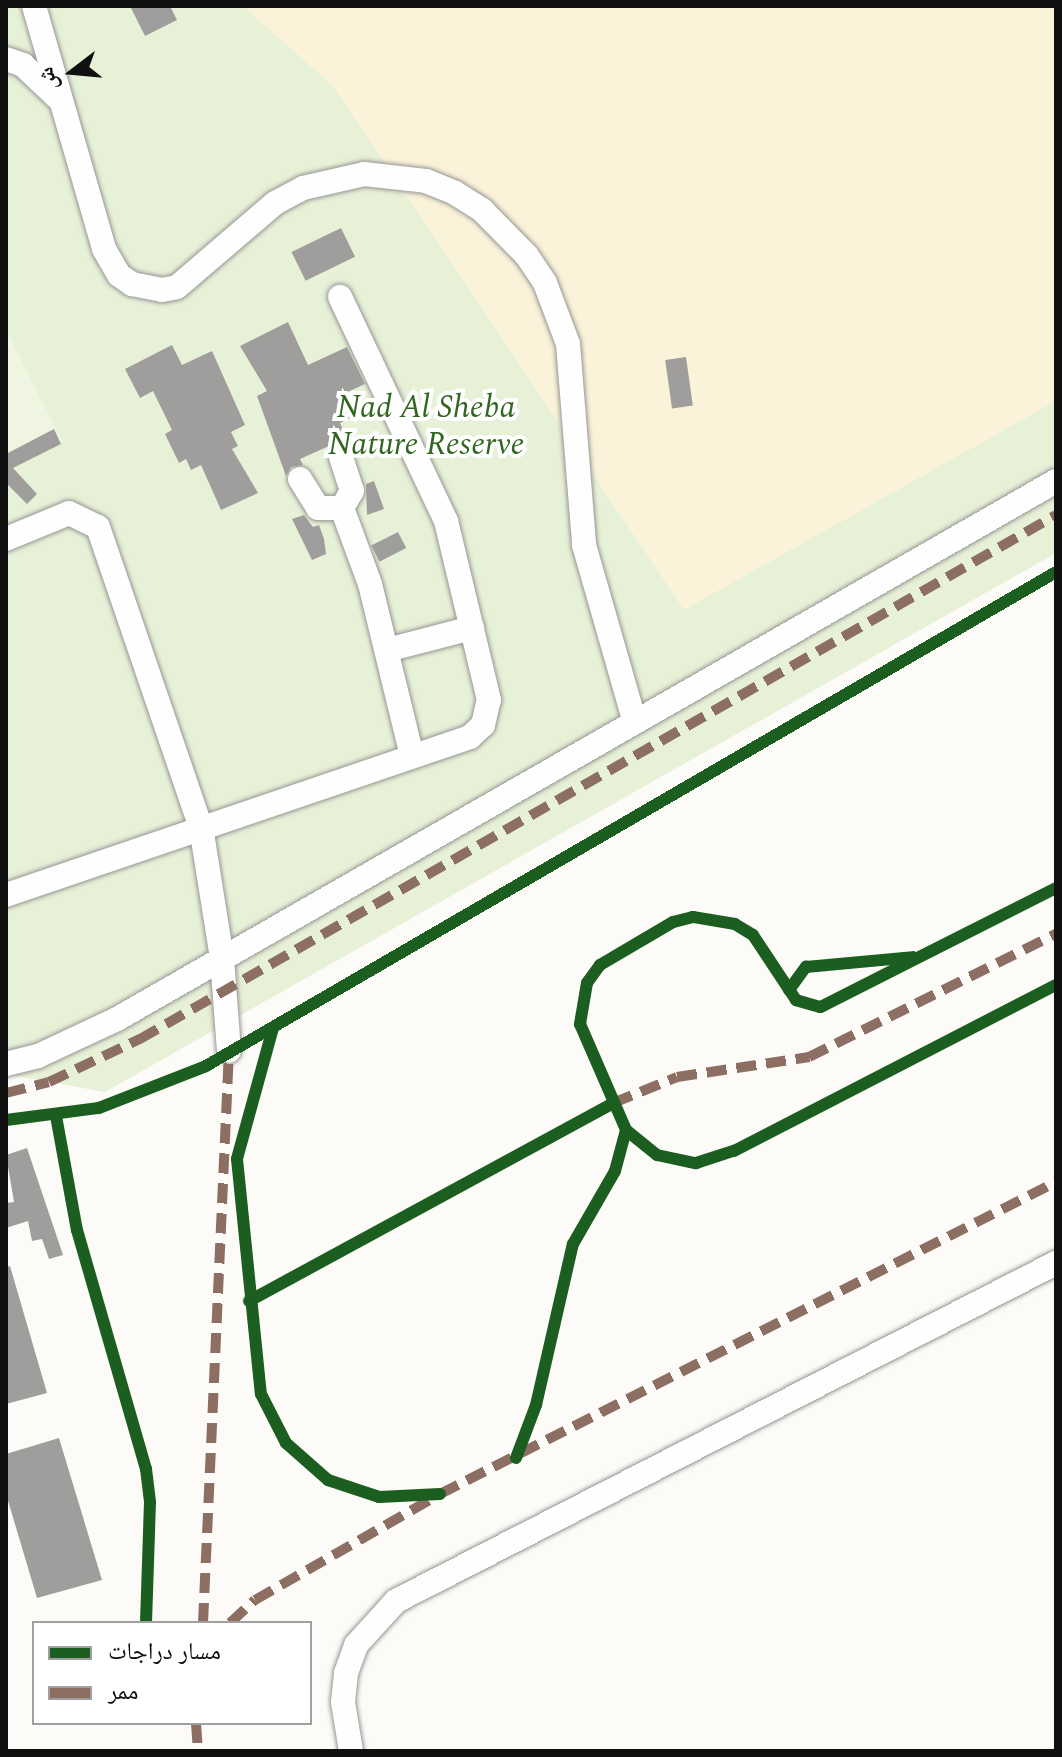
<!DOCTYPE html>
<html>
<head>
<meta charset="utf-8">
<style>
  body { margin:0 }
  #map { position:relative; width:1062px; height:1757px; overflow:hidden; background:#fcfbf7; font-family:Spectral,"Noto Naskh Arabic",serif }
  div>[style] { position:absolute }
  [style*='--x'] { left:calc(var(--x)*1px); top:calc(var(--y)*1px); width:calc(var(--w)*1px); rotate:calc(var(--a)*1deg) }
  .green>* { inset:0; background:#e7f1d7 }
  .sand>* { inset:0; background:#faf2d9 }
  .pitch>* { inset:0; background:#f0f5e1 }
  .building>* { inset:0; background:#a09e9c; transform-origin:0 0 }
  .roads { filter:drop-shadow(0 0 2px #969694) drop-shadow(0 0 2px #969694) }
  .minor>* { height:24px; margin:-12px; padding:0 12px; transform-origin:12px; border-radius:12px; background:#fffefe }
  .quiet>* { height:10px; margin-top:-5px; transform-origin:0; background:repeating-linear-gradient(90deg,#8d6e63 0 20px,transparent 0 30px) }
  .cycleway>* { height:12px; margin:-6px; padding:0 6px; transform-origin:6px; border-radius:6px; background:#1b5e20 }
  span { translate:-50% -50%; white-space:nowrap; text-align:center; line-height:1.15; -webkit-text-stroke:8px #fff; paint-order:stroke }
  .park-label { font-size:32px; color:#336721; font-style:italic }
  .frame { position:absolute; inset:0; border:8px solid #101010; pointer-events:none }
  .legend { position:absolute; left:32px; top:1621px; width:280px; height:104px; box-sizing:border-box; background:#fff; border:2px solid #9f9f9f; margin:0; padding:10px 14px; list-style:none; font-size:24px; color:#101010 }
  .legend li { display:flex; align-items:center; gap:16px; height:40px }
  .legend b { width:40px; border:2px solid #9f9f9f }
  .north { position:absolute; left:32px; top:32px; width:80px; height:80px; -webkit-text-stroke:6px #fff; paint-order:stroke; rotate:254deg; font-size:22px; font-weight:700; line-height:32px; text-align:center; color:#101010 }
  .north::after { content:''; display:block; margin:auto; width:28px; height:36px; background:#101010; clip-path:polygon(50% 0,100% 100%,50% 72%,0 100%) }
</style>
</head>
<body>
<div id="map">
  <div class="green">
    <div style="clip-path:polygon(6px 6px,1056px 6px,1056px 553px,105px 1092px,6px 1074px)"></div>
  </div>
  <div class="sand">
    <div style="clip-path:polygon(243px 6px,1056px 6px,1056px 401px,684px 610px,332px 85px)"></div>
  </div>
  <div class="pitch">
    <div style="clip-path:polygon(6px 330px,62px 441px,6px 469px)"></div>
  </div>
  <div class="building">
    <div style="clip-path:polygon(130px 6px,170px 6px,177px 20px,145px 36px)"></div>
    <div style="left:341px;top:228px;width:32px;height:55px;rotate:64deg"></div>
    <div style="clip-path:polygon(288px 322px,308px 365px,347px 347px,365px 384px,341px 395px,352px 417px,340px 423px,349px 444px,329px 446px,300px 459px,303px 465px,291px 467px,286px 476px,257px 396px,267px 391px,240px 346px)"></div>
    <div style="clip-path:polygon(172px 345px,182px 365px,212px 351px,245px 425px,231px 432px,238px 446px,232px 449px,258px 493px,221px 510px,201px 465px,191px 470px,186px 459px,179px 463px,165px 434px,172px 430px,153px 391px,140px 398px,125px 369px)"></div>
    <div style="left:686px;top:357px;width:49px;height:21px;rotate:82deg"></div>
    <div style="clip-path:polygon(54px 429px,61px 444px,13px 468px,37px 494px,27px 504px,6px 483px,6px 454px)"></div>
    <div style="clip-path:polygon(374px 481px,384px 509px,367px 515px,366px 484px)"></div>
    <div style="clip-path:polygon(304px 515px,313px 527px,319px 525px,324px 539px,326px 554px,312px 560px,292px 519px)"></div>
    <div style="left:398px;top:532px;width:18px;height:30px;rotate:63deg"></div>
    <div style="clip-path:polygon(27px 1148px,63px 1255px,49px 1259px,42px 1239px,32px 1241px,28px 1221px,6px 1228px,6px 1203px,14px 1202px,6px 1155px)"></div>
    <div style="clip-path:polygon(10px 1266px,47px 1393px,6px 1404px,6px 1267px)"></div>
    <div style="clip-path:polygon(59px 1438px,102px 1580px,37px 1598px,6px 1494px,6px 1454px)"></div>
  </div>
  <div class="roads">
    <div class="minor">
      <div style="--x:34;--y:6;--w:253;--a:73.9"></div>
      <div style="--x:104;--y:249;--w:30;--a:60"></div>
      <div style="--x:119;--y:275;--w:16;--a:35"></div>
      <div style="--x:132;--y:284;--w:31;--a:11"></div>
      <div style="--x:162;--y:290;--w:15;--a:-11"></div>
      <div style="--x:177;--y:287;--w:129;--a:-40.6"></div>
      <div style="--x:275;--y:203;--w:32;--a:-28"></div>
      <div style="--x:303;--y:188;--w:63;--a:-12.9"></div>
      <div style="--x:364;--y:174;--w:62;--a:6.4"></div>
      <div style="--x:426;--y:181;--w:31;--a:22"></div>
      <div style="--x:455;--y:193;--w:32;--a:32"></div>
      <div style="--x:482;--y:210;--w:64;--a:45.6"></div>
      <div style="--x:527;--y:256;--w:32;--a:56"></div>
      <div style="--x:545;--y:283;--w:65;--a:69.3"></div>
      <div style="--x:568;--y:344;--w:202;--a:85.4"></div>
      <div style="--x:584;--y:545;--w:181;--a:74"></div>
      <div style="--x:6;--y:59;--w:18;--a:19"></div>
      <div style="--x:23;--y:65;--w:48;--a:43.3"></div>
      <div style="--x:300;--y:479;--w:34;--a:58"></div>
      <div style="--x:318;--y:508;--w:24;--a:0"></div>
      <div style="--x:342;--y:508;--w:20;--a:-60"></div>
      <div style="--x:352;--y:491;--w:35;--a:-108"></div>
      <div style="--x:342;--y:508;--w:81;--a:69.8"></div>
      <div style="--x:370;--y:584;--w:177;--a:76.3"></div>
      <div style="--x:6;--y:539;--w:68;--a:-22.4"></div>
      <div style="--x:69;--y:513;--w:32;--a:26"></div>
      <div style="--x:98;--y:527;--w:317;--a:71.1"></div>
      <div style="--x:201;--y:827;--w:133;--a:80.9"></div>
      <div style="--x:222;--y:958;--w:93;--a:85.7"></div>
      <div style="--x:387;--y:650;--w:88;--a:-14.5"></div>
      <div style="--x:6;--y:895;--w:490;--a:-18.8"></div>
      <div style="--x:470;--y:737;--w:18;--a:-43"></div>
      <div style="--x:483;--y:725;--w:26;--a:-77"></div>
      <div style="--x:489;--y:700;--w:184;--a:-103.5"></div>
      <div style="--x:446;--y:521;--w:248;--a:-115.3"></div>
      <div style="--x:6;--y:1064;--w:33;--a:-14"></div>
      <div style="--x:38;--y:1056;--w:87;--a:-25.1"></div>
      <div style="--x:117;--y:1019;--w:1082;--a:-29.81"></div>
      <div style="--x:351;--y:1751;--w:50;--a:-99.3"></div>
      <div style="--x:343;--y:1702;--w:29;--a:-84"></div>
      <div style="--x:346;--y:1673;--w:30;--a:-70"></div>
      <div style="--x:356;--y:1645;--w:59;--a:-47.7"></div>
      <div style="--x:396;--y:1601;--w:742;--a:-27.12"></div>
    </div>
  </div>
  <div class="quiet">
    <div style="--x:6;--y:1093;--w:44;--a:-14.3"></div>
    <div style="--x:49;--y:1082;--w:101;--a:-25.3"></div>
    <div style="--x:140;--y:1039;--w:1055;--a:-29.77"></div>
    <div style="--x:613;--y:1103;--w:69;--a:-22.1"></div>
    <div style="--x:677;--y:1077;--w:134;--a:-8.6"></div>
    <div style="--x:809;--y:1057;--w:276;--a:-26.5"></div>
    <div style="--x:203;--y:1623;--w:573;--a:-87.4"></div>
    <div style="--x:230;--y:1623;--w:34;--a:-43"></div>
    <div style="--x:255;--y:1600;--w:213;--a:-29.8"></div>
    <div style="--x:440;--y:1494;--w:691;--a:-26.86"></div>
    <div style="--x:196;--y:1723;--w:28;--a:86"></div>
  </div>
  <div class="cycleway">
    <div style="--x:1056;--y:888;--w:264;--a:153.2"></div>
    <div style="--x:820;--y:1007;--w:25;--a:-164"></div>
    <div style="--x:796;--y:1000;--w:78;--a:-123.5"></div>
    <div style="--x:753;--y:935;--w:21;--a:-149"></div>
    <div style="--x:735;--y:924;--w:43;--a:-170.5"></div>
    <div style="--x:693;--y:917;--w:21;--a:166"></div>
    <div style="--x:673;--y:922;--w:85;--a:149.5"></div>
    <div style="--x:600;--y:965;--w:22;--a:126"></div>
    <div style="--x:587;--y:983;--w:42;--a:99.7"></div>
    <div style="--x:580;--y:1024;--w:116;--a:66.5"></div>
    <div style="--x:626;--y:1130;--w:40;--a:39"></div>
    <div style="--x:657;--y:1155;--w:40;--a:12"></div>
    <div style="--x:696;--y:1163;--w:40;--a:-18"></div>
    <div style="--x:734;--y:1151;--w:362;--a:-27.3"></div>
    <div style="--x:789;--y:990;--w:29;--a:-54"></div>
    <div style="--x:806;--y:967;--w:107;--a:-5.3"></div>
    <div style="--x:273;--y:1028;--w:136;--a:105.4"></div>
    <div style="--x:237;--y:1159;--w:236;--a:84.2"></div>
    <div style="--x:261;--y:1394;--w:55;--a:63"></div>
    <div style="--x:286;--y:1443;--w:56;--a:41.4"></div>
    <div style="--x:328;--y:1480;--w:54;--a:18.4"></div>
    <div style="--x:379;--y:1497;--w:61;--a:-2.8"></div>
    <div style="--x:56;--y:1116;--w:116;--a:79.6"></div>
    <div style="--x:77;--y:1230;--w:249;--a:73.9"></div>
    <div style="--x:146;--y:1469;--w:33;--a:83"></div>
    <div style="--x:150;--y:1502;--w:121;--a:91.9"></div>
    <div style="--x:6;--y:1120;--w:94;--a:-7.4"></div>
    <div style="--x:99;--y:1108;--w:115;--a:-21.4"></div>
    <div style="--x:206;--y:1066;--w:983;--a:-30.16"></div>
    <div style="--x:249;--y:1301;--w:414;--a:-28.5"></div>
    <div style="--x:516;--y:1458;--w:57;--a:-69.3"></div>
    <div style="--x:536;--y:1405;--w:165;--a:-77.1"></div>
    <div style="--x:573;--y:1244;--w:84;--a:-60.1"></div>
    <div style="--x:615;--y:1171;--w:42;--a:-75"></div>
  </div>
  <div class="park-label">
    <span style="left:426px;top:427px">Nad Al Sheba<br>Nature Reserve</span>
  </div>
  <div class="frame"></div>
  <ul class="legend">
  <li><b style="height:10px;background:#1b5e20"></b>مسار دراجات</li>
  <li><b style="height:10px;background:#8d6e63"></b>ممر</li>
  </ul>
  <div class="north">ش</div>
</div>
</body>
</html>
